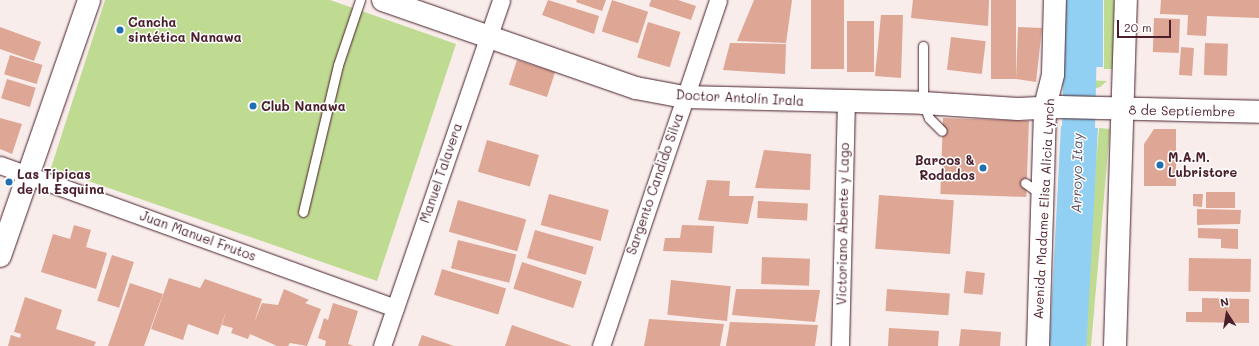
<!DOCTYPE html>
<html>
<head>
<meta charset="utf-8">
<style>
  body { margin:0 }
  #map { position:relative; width:1259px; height:346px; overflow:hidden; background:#f8edea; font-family:Mali,sans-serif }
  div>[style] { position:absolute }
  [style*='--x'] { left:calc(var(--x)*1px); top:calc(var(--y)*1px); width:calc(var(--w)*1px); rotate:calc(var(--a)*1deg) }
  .green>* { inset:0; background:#bfda91; transform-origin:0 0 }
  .water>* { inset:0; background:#91d0f2; transform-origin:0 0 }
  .river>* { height:33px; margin:-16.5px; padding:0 16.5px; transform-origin:16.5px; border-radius:16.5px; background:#91d0f2 }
  .building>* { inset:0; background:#dda695; transform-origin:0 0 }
  .roads { filter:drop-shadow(0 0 1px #4a1f2b) drop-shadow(0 0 1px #4a1f2b) }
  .lane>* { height:9px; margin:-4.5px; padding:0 4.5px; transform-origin:4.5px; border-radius:4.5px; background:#fff }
  .street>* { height:17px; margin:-8.5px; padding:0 8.5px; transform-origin:8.5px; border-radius:8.5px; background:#fff }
  .secondary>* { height:22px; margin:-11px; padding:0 11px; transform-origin:11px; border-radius:11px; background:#fff }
  .highway>* { height:22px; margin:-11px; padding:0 11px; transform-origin:11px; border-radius:11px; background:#fff }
  .dots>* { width:11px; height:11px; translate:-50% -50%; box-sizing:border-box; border:2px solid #fff; border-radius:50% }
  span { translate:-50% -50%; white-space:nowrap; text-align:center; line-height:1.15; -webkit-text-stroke:3px #fff; paint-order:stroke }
  .poi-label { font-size:13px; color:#4a1f2b; font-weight:700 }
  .left { translate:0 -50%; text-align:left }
  .right { translate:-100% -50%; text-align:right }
  .street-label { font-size:13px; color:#4a1f2b }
  .water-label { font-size:14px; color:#5f5467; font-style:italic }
  .north { position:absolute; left:1207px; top:294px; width:40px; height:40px; -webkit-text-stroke:3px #fff; paint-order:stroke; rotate:348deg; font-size:11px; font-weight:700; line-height:16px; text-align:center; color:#4a1f2b }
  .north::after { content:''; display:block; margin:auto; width:14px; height:18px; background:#4a1f2b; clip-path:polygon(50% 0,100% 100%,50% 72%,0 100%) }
  .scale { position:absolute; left:1117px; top:20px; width:54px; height:18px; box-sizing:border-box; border:2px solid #4a1f2b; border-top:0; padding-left:5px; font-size:12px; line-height:14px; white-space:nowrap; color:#4a1f2b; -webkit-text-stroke:3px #fff; paint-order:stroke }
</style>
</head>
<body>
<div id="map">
  <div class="green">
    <div style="clip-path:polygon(105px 0,330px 0,456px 44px,377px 281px,51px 168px)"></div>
    <div style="left:1104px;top:0;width:10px;height:69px"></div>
    <div style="clip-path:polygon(1061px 79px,1107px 81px,1100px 87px,1086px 91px,1068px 90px,1061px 85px)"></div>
    <div style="left:1099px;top:128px;width:11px;height:218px;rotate:5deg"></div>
  </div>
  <div class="water">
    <div style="left:1067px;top:0;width:36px;height:67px"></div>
    <div style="left:1061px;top:126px;width:37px;height:220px;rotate:3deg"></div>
  </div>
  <div class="river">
    <div style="--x:1077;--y:172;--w:172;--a:-88.7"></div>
  </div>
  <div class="building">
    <div style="clip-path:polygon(548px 0,599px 16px,594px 34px,542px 15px)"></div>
    <div style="clip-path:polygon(577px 0,606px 0,602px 11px,576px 2px)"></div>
    <div style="left:612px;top:0;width:38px;height:33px;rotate:18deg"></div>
    <div style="clip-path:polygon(651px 0,678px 0,696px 6px,691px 20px,649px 6px)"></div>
    <div style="clip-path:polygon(754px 0,792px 0,786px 43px,737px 41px)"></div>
    <div style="left:811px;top:0;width:33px;height:69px"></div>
    <div style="clip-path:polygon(913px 0,989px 0,988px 26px,911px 18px)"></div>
    <div style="left:991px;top:0;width:25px;height:79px"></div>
    <div style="clip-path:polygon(1161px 0,1259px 0,1259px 18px,1207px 16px,1206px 36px,1187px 35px,1188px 15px,1160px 14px)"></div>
    <div style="clip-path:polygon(881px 15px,903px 15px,901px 78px,875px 76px)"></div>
    <div style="left:1154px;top:18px;width:26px;height:34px;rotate:2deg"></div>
    <div style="left:847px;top:21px;width:27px;height:51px"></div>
    <div style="left:648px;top:22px;width:34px;height:37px;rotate:17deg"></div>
    <div style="clip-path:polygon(0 27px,41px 42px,34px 61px,0 49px)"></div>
    <div style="clip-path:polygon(1018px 27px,1042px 28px,1036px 82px,1016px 79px)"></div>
    <div style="left:951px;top:37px;width:35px;height:33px;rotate:7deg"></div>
    <div style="clip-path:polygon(730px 43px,786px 44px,785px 74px,723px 70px)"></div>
    <div style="left:1205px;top:43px;width:23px;height:32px;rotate:2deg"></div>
    <div style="left:1181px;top:47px;width:13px;height:28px;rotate:4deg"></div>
    <div style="left:10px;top:55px;width:34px;height:20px;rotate:17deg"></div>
    <div style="left:517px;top:60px;width:40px;height:26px;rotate:18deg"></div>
    <div style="left:7px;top:79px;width:30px;height:20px;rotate:17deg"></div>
    <div style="clip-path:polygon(0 118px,22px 124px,12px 154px,0 149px)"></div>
    <div style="left:943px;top:118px;width:86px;height:76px;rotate:2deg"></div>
    <div style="clip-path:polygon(1154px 129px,1176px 129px,1176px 186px,1144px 186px,1144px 144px)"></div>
    <div style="left:487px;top:140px;width:54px;height:33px;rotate:16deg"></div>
    <div style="clip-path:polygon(764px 150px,811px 154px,810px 190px,755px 188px)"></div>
    <div style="clip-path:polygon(707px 180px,730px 181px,729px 196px,754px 196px,748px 224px,698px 220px)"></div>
    <div style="left:1206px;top:192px;width:29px;height:16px"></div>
    <div style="left:549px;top:194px;width:62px;height:32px;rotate:15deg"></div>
    <div style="clip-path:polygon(1193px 194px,1203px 194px,1202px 207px,1193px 206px)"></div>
    <div style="left:879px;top:195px;width:75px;height:54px;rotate:4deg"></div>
    <div style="left:458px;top:200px;width:71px;height:33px;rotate:16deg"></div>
    <div style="left:758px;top:201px;width:50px;height:17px;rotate:3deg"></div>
    <div style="clip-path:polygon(1197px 209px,1241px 210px,1240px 224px,1197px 225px)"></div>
    <div style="clip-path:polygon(74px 225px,91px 230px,86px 247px,107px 253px,96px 289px,41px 272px,53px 234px,70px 239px)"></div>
    <div style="clip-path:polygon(682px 225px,714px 226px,712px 253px,663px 251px,665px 238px,680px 238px)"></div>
    <div style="clip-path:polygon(1198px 228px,1238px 229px,1238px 249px,1221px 248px,1221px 239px,1198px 238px)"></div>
    <div style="left:535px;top:230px;width:61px;height:29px;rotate:16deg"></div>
    <div style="left:458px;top:240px;width:60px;height:29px;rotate:14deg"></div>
    <div style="left:112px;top:255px;width:23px;height:48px;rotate:18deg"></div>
    <div style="left:762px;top:257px;width:48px;height:27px;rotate:2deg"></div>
    <div style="left:1189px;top:258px;width:62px;height:33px;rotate:1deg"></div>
    <div style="left:522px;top:262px;width:63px;height:28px;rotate:18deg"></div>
    <div style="left:442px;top:269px;width:67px;height:27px;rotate:17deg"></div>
    <div style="left:966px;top:271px;width:19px;height:22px;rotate:6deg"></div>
    <div style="clip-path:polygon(169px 278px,200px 288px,205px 279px,262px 299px,254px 323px,262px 303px,278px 305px,284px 289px,309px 300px,305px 303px,321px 309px,307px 346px,290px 343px,288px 346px,277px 346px,250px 334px,248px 339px,231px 333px,233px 328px,222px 325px,227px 309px,218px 335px,188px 324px,183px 340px,151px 329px)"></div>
    <div style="left:671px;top:280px;width:60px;height:35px;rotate:6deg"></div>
    <div style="clip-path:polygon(130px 283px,163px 294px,144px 346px,108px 346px)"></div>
    <div style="clip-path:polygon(736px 289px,820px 290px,815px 322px,732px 315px)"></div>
    <div style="left:887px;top:289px;width:63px;height:22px;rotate:4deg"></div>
    <div style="clip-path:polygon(25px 297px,62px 310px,56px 329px,96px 342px,94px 346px,8px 346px,11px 335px,20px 338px,21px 334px,14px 332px)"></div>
    <div style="clip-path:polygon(1202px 298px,1249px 299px,1249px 323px,1186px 322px,1186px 312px,1202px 312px)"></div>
    <div style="clip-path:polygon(333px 303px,358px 311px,348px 344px,354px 346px,325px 346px,326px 341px,318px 338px,324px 318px,328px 320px)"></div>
    <div style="clip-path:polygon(649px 319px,724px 324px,720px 346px,644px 346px)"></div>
    <div style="clip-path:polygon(730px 322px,818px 325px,815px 346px,726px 346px)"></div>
    <div style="clip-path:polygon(512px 325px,572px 346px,505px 346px)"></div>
    <div style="clip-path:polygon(889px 328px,939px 331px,938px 346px,888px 346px)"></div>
    <div style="clip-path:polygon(961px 329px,1001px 332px,1000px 346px,959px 346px)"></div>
    <div style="clip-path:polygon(422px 335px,454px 346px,418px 346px)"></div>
  </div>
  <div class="roads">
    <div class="lane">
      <div style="--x:923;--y:46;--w:57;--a:90"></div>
      <div style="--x:923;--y:103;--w:16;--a:68"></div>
      <div style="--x:929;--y:118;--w:18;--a:45"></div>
      <div style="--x:1025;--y:183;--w:21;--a:35"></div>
      <div style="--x:303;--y:212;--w:151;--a:-76.6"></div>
      <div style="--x:338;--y:65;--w:69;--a:-71.3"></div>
    </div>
    <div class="street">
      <div style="--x:0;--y:165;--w:420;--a:19.9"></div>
      <div style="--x:382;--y:346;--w:366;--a:-71"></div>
      <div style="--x:601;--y:346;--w:365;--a:-71.3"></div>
      <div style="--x:840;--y:346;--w:244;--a:-88.6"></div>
    </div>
    <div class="secondary">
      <div style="--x:383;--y:0;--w:268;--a:19.2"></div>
      <div style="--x:636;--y:88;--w:49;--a:10.6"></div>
      <div style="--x:684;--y:97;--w:239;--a:1.4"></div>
      <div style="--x:923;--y:103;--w:95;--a:3.6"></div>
      <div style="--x:1018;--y:109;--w:42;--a:-2.7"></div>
      <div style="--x:1060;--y:107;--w:199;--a:1.4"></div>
      <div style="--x:0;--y:256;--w:271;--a:-70.8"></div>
    </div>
    <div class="highway">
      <div style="--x:1038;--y:346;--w:239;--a:-88.3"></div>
      <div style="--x:1045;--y:107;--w:34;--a:-76"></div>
      <div style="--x:1053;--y:74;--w:74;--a:-88.5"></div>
      <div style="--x:1115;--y:346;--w:346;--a:-88.2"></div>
    </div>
  </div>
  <div class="dots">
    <div style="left:120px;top:30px;background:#1f6fb2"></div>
    <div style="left:253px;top:106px;background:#1f6fb2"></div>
    <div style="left:1160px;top:165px;background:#1f6fb2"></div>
    <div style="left:983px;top:168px;background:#1f6fb2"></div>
    <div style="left:9px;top:182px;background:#1f6fb2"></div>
  </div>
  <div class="poi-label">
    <span class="left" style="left:128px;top:30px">Cancha<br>sintética Nanawa</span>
    <span class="left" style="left:261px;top:106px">Club Nanawa</span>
    <span class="left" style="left:1168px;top:165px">M.A.M.<br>Lubristore</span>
    <span class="right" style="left:975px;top:168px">Barcos &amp;<br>Rodados</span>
    <span class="left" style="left:17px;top:182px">Las Típicas<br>de la Esquina</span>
  </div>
  <div class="street-label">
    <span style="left:740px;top:98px;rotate:3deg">Doctor Antolín Irala</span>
    <span style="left:1182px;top:111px;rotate:1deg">8 de Septiembre</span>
    <span style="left:441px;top:173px;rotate:-71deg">Manuel Talavera</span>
    <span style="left:655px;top:184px;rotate:-71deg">Sargento Candido Silva</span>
    <span style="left:1044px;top:209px;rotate:-87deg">Avenida Madame Elisa Alicia Lynch</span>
    <span style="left:843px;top:224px;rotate:-89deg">Victoriano Abente y Lago</span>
    <span style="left:198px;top:236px;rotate:20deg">Juan Manuel Frutos</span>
  </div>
  <div class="water-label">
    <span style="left:1077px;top:173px;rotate:-89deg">Arroyo Itay</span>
  </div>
  <div class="north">N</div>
  <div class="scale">20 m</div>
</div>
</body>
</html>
